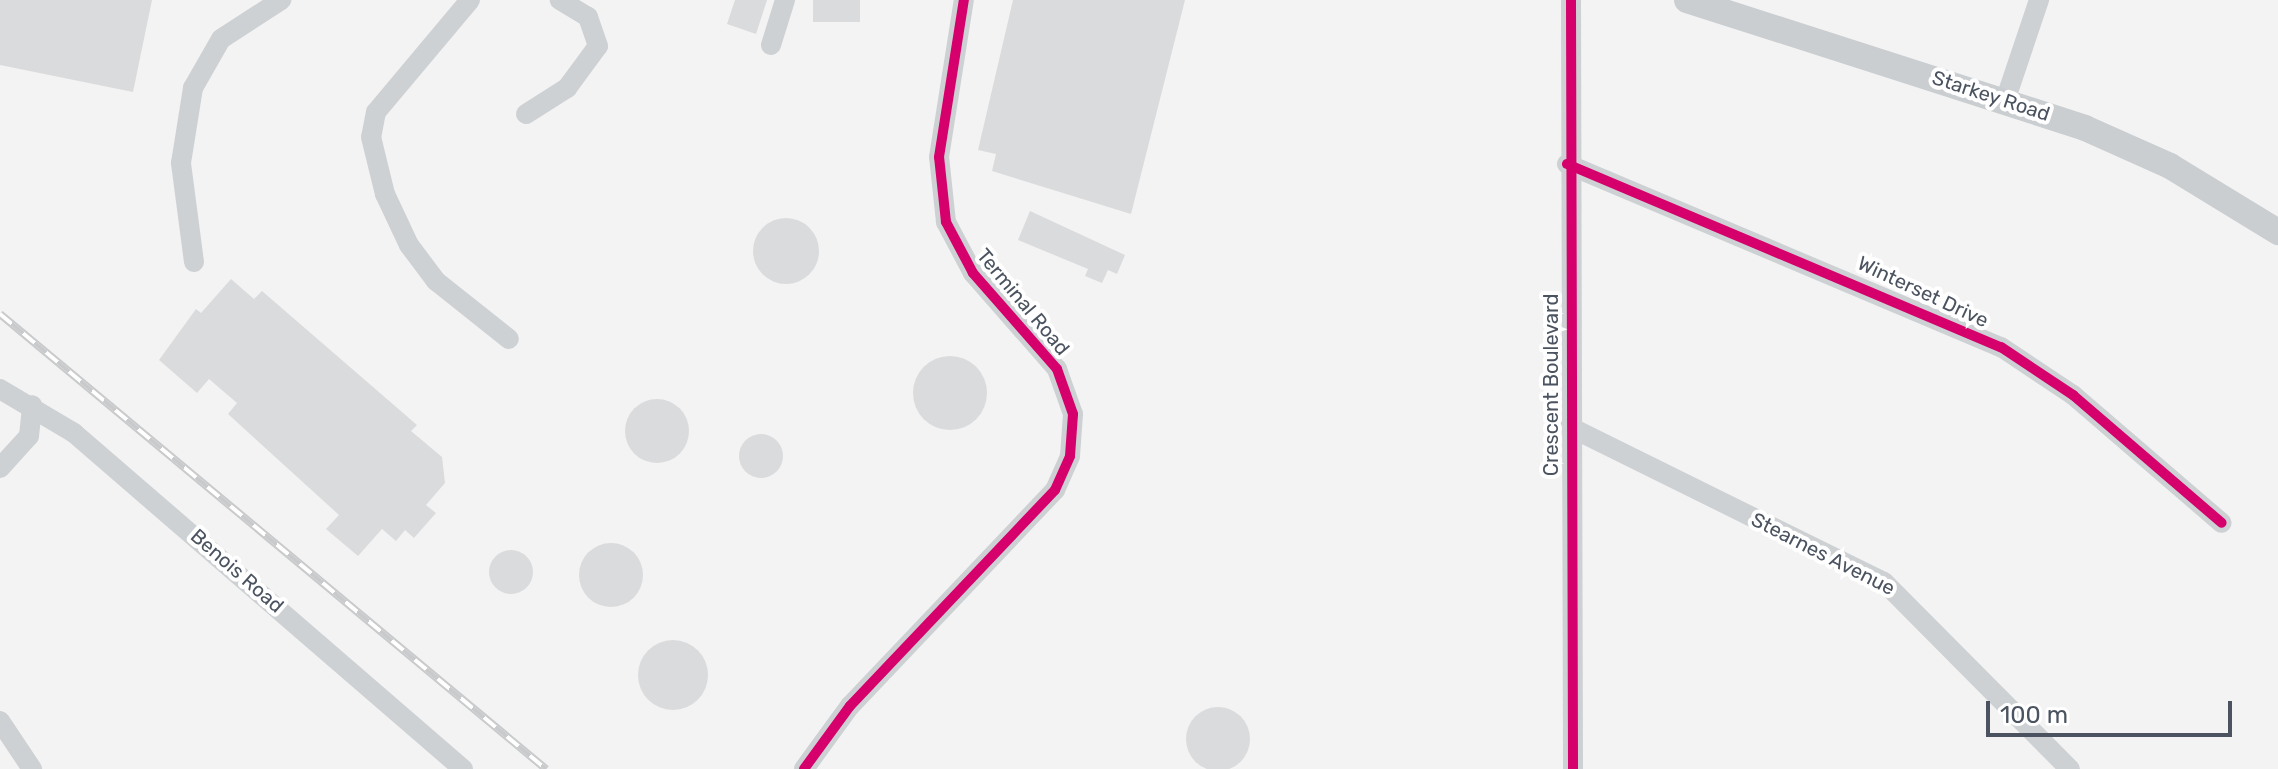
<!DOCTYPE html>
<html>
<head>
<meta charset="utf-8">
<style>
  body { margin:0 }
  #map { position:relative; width:2278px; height:769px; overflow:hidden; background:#f3f3f3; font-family:Rubik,sans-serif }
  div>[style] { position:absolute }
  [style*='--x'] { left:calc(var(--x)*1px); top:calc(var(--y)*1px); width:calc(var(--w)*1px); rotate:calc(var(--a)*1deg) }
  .building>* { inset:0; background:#dadbdd; transform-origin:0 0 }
  .round { border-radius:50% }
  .minor>* { height:20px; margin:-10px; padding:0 10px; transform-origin:10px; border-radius:10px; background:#ced1d3 }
  .major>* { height:26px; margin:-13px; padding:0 13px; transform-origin:13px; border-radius:13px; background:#caced1 }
  .rail>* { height:8px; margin-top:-4px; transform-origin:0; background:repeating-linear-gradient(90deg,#fff 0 15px,#c8cacc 0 30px); box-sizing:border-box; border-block:2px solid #c8cacc }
  .cycleway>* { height:10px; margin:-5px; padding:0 5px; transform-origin:5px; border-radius:5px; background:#d6006c }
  span { translate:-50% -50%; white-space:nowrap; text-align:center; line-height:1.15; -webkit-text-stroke:8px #fff; paint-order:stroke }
  .street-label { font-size:20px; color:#4a535f }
  .scale { position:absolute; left:1986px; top:701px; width:246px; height:36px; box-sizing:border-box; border:4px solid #4a535f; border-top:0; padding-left:10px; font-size:24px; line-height:28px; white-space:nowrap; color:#4a535f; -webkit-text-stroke:6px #fff; paint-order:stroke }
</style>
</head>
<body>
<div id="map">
  <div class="building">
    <div style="clip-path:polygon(0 0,152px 0,133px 92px,0 65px)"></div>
    <div style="clip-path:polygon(735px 0,767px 0,756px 34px,727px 24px)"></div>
    <div style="left:813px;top:0;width:47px;height:22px"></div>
    <div style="clip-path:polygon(1013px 0,1185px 0,1131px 214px,992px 171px,996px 154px,978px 150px)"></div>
    <div style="clip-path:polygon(1030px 211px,1125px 255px,1117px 274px,1108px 270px,1102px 283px,1085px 276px,1088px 269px,1018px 240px)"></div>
    <div class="round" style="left:753px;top:218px;width:66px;height:66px"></div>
    <div style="clip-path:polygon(231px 279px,254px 299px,262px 291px,417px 425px,411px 431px,442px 457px,445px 483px,426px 505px,436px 513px,414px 538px,405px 530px,396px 541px,382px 529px,358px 556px,326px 529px,339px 515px,228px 414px,237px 403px,209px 379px,197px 393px,159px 360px,196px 309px,201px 313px)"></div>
    <div class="round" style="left:913px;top:356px;width:74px;height:74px"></div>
    <div class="round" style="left:625px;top:399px;width:64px;height:64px"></div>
    <div class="round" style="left:739px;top:434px;width:44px;height:44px"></div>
    <div class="round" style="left:579px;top:543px;width:64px;height:64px"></div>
    <div class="round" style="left:489px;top:550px;width:44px;height:44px"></div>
    <div class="round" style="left:638px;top:640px;width:70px;height:70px"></div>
    <div class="round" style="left:1186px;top:707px;width:64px;height:64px"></div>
  </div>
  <div class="minor">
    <div style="--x:470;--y:0;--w:146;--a:130"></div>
    <div style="--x:376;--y:112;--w:25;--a:101"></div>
    <div style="--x:371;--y:137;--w:59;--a:76.2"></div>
    <div style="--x:385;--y:194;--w:56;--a:64.8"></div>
    <div style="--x:409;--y:245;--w:45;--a:53.1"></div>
    <div style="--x:436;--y:281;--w:93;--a:38.5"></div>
    <div style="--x:1571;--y:0;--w:769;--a:89.85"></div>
    <div style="--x:771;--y:45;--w:47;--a:-72.7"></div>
    <div style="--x:2005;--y:101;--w:107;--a:-71.4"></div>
    <div style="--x:526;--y:114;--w:49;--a:-32.4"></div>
    <div style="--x:567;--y:88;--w:52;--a:-53.6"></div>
    <div style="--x:598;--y:46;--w:31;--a:-109"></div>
    <div style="--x:588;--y:17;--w:33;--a:-149"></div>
    <div style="--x:1567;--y:164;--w:471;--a:22.9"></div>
    <div style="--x:2001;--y:347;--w:87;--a:33.7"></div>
    <div style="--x:2073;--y:395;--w:196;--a:40.7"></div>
    <div style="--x:194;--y:262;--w:100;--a:-97.5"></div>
    <div style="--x:181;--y:163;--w:76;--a:-80.9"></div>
    <div style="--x:193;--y:88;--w:56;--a:-60.3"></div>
    <div style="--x:221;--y:39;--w:72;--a:-33"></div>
    <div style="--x:0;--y:389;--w:86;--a:30.7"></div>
    <div style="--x:74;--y:433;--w:514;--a:40.82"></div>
    <div style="--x:1570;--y:427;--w:350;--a:26.3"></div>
    <div style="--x:1884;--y:582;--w:264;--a:45.2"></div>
    <div style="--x:0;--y:468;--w:43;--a:-47.8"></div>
    <div style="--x:29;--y:436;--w:31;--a:-84"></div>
    <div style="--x:0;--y:721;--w:58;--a:56.3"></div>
    <div style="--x:804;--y:769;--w:78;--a:-53.9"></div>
    <div style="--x:850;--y:706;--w:298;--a:-46.5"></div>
    <div style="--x:1055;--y:490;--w:37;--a:-66"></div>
    <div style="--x:1070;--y:456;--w:42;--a:-85.9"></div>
    <div style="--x:1073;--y:414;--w:48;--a:-109.6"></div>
    <div style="--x:1057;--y:369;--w:128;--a:-131.2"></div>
    <div style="--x:973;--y:273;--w:58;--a:-117.9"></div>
    <div style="--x:946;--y:222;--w:65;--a:-96.1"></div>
    <div style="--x:939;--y:157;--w:159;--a:-81"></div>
  </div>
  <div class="major">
    <div style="--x:1687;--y:0;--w:418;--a:17.8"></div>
    <div style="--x:2085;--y:128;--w:93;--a:24.1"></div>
    <div style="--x:2170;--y:166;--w:127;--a:31.4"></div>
  </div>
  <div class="rail">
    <div style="--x:0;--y:314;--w:711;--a:39.81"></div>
  </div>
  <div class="cycleway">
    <div style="--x:1571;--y:0;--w:769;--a:89.85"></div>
    <div style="--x:1567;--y:164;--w:471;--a:22.9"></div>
    <div style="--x:2001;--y:347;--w:87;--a:33.7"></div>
    <div style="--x:2073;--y:395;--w:196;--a:40.7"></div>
    <div style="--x:804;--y:769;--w:78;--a:-53.9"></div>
    <div style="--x:850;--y:706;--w:298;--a:-46.5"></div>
    <div style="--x:1055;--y:490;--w:37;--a:-66"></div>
    <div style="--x:1070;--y:456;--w:42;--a:-85.9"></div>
    <div style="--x:1073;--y:414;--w:48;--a:-109.6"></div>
    <div style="--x:1057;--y:369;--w:128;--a:-131.2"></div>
    <div style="--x:973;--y:273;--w:58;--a:-117.9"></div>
    <div style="--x:946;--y:222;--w:65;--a:-96.1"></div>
    <div style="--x:939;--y:157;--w:159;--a:-81"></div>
  </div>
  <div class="street-label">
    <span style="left:1991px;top:96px;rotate:18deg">Starkey Road</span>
    <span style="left:1923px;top:292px;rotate:25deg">Winterset Drive</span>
    <span style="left:1023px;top:302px;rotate:50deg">Terminal Road</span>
    <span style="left:1551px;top:385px;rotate:-90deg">Crescent Boulevard</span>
    <span style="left:1823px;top:554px;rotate:27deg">Stearnes Avenue</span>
    <span style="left:237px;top:571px;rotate:41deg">Benois Road</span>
  </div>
  <div class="scale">100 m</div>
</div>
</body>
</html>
